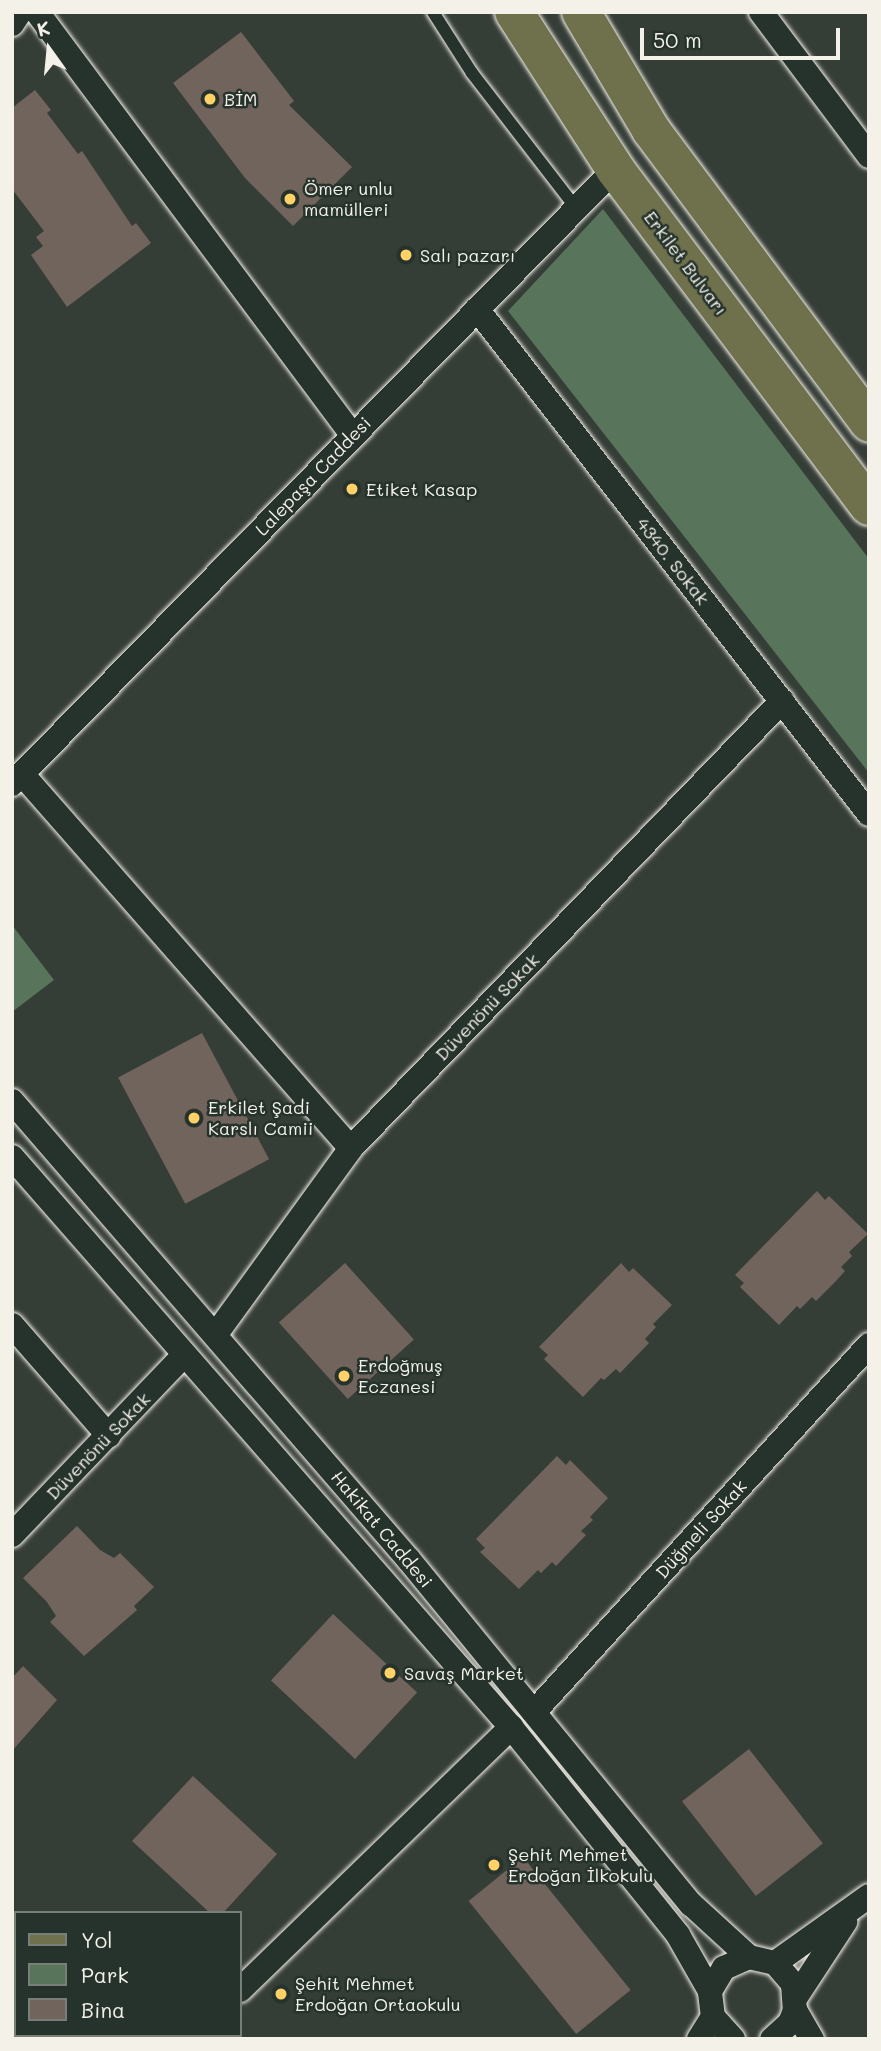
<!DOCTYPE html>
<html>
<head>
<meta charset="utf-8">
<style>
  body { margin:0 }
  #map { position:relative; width:881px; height:2051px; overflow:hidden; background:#353d37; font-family:Mali,sans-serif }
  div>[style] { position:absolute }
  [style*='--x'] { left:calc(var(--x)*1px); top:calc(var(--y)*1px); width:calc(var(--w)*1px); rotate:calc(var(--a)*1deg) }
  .green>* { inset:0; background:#58745b }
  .building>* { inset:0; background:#71645d; transform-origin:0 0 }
  .roads { filter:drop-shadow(0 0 2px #f4f1e8) drop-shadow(0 0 2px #f4f1e8) }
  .service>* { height:12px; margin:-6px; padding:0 6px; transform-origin:6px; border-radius:6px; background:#26332d }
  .minor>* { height:24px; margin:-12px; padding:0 12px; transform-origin:12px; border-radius:12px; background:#26332d }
  .primary>* { height:38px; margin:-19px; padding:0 19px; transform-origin:19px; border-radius:19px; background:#6e714b }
  .dots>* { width:19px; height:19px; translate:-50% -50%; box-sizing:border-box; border:4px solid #26332d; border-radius:50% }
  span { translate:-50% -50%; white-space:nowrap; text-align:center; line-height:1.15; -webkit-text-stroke:5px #26332d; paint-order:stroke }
  .poi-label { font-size:18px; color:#f4f1e8 }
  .left { translate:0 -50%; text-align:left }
  .street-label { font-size:18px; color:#f4f1e8 }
  .frame { position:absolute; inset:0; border:14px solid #f4f1e8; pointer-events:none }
  .legend { position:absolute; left:14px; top:1911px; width:228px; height:126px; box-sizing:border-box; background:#26332d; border:2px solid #787f78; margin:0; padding:9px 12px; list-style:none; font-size:21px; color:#f4f1e8 }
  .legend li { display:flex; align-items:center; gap:14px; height:35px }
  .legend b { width:35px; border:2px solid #787f78 }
  .north { position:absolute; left:14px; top:14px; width:70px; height:70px; -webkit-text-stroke:5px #26332d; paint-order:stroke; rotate:345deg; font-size:19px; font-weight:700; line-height:28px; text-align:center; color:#f4f1e8 }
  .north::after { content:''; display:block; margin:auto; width:24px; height:32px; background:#f4f1e8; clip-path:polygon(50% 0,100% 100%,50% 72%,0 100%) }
  .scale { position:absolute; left:640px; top:28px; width:200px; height:32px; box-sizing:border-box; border:4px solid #f4f1e8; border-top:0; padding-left:9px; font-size:21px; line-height:24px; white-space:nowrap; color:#f4f1e8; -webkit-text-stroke:5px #26332d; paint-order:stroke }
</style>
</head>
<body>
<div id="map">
  <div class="green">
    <div style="clip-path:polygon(603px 209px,869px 559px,869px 773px,508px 311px)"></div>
    <div style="clip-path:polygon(12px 925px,54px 980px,12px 1012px)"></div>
  </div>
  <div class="building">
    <div style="clip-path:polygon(241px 32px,294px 101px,289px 105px,352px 167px,293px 226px,245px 178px,173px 83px)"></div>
    <div style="clip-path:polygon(35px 90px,51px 110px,47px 113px,78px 154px,82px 151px,132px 226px,136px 223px,151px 243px,67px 307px,31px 255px,43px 246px,36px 237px,44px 231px,12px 189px,12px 108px)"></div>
    <div style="left:202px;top:1033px;width:143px;height:95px;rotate:62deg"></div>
    <div style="clip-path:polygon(817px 1191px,825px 1200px,829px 1196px,868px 1234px,849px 1252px,852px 1256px,841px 1267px,845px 1271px,835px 1282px,816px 1301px,812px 1297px,800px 1309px,797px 1306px,779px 1325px,740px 1287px,744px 1283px,735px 1275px)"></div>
    <div style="left:345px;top:1263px;width:103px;height:89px;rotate:48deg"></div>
    <div style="clip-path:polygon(621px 1263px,629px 1272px,633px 1268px,672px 1305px,653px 1324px,656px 1327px,645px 1339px,649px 1343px,620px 1373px,616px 1369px,604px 1380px,601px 1378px,583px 1397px,544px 1359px,548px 1355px,539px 1347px)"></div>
    <div style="clip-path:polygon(557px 1456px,566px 1465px,570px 1460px,608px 1498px,590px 1517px,593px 1520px,581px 1531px,586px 1535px,556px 1566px,552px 1562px,541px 1573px,538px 1570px,519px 1589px,480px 1552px,485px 1548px,476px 1539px)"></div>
    <div style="clip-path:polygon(77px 1526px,100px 1550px,114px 1558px,120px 1553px,154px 1587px,134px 1606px,137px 1610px,84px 1656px,50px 1622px,56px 1616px,47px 1602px,23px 1578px)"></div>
    <div style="left:333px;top:1614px;width:115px;height:91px;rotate:43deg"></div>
    <div style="clip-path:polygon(23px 1666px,57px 1700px,12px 1751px,12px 1678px)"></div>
    <div style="left:749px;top:1749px;width:120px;height:85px;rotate:52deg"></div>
    <div style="clip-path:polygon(193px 1776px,277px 1854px,223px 1913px,210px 1913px,132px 1841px)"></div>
    <div style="left:523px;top:1857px;width:171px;height:70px;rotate:51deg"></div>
  </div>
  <div class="roads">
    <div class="service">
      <div style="--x:433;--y:12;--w:72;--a:57.4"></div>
      <div style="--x:472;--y:73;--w:170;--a:52.4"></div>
    </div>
    <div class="minor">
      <div style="--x:37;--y:12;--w:529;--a:53.3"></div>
      <div style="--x:761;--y:12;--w:180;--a:53.1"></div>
      <div style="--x:12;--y:24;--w:14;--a:-56"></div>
      <div style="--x:477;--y:309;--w:639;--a:52.18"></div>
      <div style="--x:22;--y:774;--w:498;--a:48.7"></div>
      <div style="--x:12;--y:784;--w:861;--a:-45.56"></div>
      <div style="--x:12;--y:1101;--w:607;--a:49.14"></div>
      <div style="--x:409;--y:1560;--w:445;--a:50.7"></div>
      <div style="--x:691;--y:1904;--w:79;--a:42.4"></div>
      <div style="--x:12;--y:1157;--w:758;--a:48.8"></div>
      <div style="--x:511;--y:1727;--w:267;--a:51.2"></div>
      <div style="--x:678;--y:1935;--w:64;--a:60.3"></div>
      <div style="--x:12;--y:1325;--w:147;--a:48.9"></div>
      <div style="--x:216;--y:1334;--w:230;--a:-54"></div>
      <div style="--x:351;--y:1148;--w:621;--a:-46.04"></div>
      <div style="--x:12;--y:1535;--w:248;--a:-46.3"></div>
      <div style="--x:534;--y:1712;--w:497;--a:-47.6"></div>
      <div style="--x:775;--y:1963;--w:115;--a:-35.5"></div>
      <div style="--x:240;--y:1990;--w:378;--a:-44.1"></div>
      <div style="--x:796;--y:1997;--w:90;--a:-56.8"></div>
      <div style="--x:795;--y:2010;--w:34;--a:60"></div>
      <div style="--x:189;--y:2039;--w:6;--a:-45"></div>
      <div style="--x:699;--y:2039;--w:26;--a:-58"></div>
      <div style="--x:733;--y:2039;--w:30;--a:-132"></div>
      <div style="--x:713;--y:2017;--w:26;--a:-97"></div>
      <div style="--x:710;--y:1991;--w:27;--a:-59"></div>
      <div style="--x:724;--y:1968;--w:27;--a:-24"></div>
      <div style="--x:749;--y:1957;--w:27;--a:13"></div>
      <div style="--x:775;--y:1963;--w:28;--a:49"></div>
      <div style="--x:793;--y:1984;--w:26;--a:86"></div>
      <div style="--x:795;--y:2010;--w:14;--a:111"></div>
      <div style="--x:790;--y:2023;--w:24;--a:138"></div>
    </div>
    <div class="primary">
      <div style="--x:514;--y:12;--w:187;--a:57.2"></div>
      <div style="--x:615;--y:169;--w:422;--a:53"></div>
      <div style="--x:581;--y:12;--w:137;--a:59.3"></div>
      <div style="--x:651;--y:130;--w:365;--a:53.3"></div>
    </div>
  </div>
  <div class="dots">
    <div style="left:210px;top:99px;background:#ffd166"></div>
    <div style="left:290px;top:199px;background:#ffd166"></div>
    <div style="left:406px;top:255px;background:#ffd166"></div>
    <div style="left:352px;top:489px;background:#ffd166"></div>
    <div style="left:194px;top:1118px;background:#ffd166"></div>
    <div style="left:344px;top:1376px;background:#ffd166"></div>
    <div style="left:390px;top:1673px;background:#ffd166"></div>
    <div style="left:494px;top:1865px;background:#ffd166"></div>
    <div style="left:281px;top:1994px;background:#ffd166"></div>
  </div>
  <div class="poi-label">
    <span class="left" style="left:224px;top:99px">BİM</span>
    <span class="left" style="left:304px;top:199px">Ömer unlu<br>mamülleri</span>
    <span class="left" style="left:420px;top:255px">Salı pazarı</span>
    <span class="left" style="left:366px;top:489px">Etiket Kasap</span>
    <span class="left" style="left:208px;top:1118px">Erkilet Şadi<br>Karslı Camii</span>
    <span class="left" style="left:358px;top:1376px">Erdoğmuş<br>Eczanesi</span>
    <span class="left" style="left:404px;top:1673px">Savaş Market</span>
    <span class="left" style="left:508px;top:1865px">Şehit Mehmet<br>Erdoğan İlkokulu</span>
    <span class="left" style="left:295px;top:1994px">Şehit Mehmet<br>Erdoğan Ortaokulu</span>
  </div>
  <div class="street-label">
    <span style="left:686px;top:263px;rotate:53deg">Erkilet Bulvarı</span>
    <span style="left:313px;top:476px;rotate:-46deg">Lalepaşa Caddesi</span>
    <span style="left:673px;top:561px;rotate:52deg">4340. Sokak</span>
    <span style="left:487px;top:1007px;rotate:-46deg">Düvenönü Sokak</span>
    <span style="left:98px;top:1446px;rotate:-46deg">Düvenönü Sokak</span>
    <span style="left:382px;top:1529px;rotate:50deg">Hakikat Caddesi</span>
    <span style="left:701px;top:1529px;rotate:-48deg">Düğmeli Sokak</span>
  </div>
  <div class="frame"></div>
  <ul class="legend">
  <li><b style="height:9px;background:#6e714b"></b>Yol</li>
  <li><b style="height:19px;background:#58745b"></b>Park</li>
  <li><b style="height:19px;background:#71645d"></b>Bina</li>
  </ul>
  <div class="north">K</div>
  <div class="scale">50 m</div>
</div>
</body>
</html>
